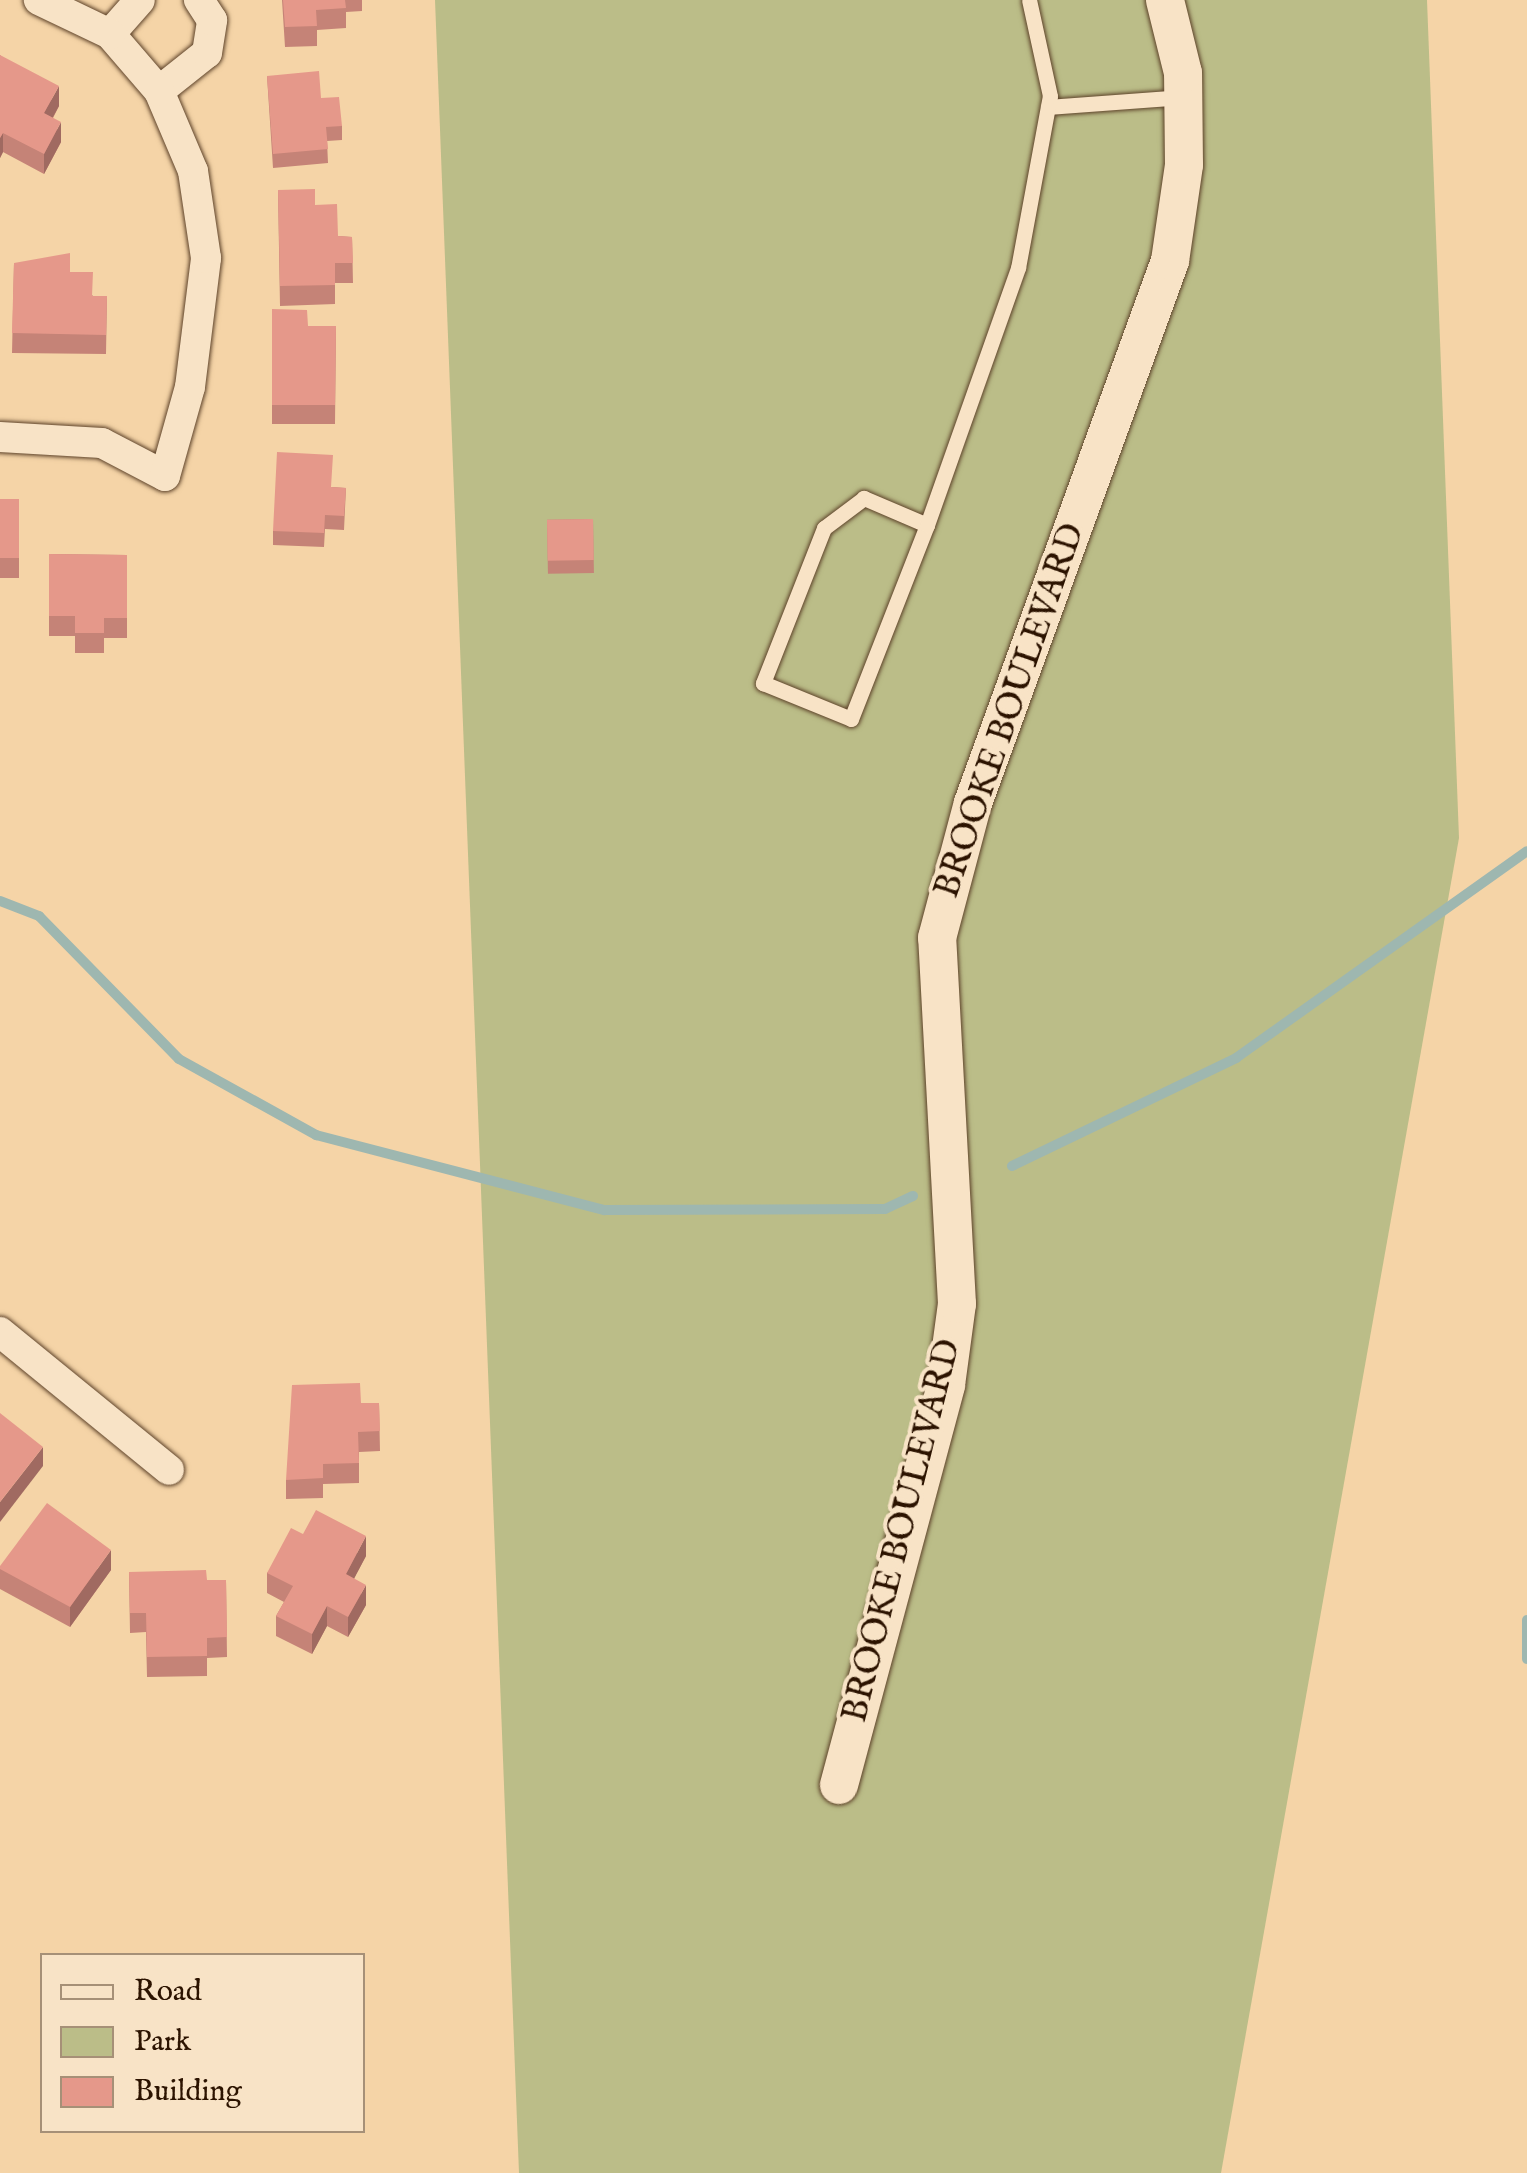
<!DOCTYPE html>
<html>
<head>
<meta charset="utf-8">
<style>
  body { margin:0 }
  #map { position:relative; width:1527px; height:2173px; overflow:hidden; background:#f5d4a7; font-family:"IM FELL English",serif }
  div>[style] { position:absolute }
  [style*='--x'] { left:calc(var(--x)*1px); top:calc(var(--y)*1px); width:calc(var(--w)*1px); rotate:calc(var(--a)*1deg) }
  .green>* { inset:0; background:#bbbd88 }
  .stream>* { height:10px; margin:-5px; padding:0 5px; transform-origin:5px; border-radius:5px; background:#9eb7b0 }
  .roads { filter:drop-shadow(0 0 2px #5e432a) drop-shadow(0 0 2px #5e432a) }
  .service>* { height:15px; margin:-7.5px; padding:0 7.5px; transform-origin:7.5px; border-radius:7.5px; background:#f8e3c6 }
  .minor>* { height:30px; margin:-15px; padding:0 15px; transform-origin:15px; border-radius:15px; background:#f8e3c6 }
  .tertiary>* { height:38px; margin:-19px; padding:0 19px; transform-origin:19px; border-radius:19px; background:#f8e3c6 }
  .wall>* { inset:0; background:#c58377; transform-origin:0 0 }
  .shaded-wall>* { inset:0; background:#a06a61 }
  .building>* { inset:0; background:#e5988a; transform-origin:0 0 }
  span { translate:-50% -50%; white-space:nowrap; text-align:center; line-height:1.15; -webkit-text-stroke:8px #f8e3c6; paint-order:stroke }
  .street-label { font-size:35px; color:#2c1300 }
  .legend { position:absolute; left:40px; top:1953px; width:325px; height:180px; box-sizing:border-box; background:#f8e3c6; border:2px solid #a69077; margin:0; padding:12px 18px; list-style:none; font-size:30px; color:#2c1300 }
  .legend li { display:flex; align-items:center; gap:20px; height:50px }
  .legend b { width:50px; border:2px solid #a69077 }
</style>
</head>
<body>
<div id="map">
  <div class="green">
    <div style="clip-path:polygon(435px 0,1427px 0,1459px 838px,1221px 2173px,519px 2173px)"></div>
  </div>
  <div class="stream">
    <div style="--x:0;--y:901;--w:42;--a:21"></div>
    <div style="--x:39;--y:916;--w:200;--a:45.6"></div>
    <div style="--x:179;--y:1059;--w:157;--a:29"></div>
    <div style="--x:316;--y:1135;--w:298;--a:14.6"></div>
    <div style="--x:604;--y:1210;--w:281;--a:-0.2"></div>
    <div style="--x:885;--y:1209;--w:31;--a:-25"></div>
    <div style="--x:1012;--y:1166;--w:249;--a:-25.7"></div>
    <div style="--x:1236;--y:1058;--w:357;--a:-35.4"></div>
    <div style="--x:1527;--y:1620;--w:39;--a:90"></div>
  </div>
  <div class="roads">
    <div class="service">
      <div style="--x:1048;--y:107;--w:135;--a:-4.2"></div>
      <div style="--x:927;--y:525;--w:69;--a:-156.8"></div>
      <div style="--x:864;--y:498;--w:50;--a:143.1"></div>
      <div style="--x:824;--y:528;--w:167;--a:111.5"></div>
      <div style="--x:763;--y:683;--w:95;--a:22.2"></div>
      <div style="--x:851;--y:719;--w:208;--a:-68.6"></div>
      <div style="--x:927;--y:525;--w:273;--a:-70.5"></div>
      <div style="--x:1018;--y:268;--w:175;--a:-79.5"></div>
      <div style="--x:1050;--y:96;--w:98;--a:-102.3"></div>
    </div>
    <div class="minor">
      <div style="--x:110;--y:34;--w:45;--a:-48.6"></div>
      <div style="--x:159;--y:91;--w:61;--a:-38.4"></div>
      <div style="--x:207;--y:53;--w:33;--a:-81"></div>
      <div style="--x:212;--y:20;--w:24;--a:-123"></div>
      <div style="--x:0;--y:437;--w:102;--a:3.4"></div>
      <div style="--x:102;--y:443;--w:71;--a:27.6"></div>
      <div style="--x:165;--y:476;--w:92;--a:-74.3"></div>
      <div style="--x:190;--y:387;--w:130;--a:-82.9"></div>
      <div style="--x:206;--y:258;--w:88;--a:-98.5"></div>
      <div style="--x:193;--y:171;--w:87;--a:-113"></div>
      <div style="--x:159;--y:91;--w:75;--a:-130.7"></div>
      <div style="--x:110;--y:34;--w:79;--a:-154.4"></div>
      <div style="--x:0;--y:1332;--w:218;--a:39.2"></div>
    </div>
    <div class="tertiary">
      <div style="--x:839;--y:1785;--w:414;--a:-75"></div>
      <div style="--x:946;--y:1385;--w:82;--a:-82.3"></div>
      <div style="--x:957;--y:1304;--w:367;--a:-93.1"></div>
      <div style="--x:937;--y:938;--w:140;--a:-75.1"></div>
      <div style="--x:973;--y:803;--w:577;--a:-70.03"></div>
      <div style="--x:1170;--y:261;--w:97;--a:-81.7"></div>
      <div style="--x:1184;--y:165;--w:92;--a:-90.6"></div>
      <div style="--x:1183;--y:73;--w:75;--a:-103.9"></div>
    </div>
  </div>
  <div class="wall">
    <div style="clip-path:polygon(282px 0,362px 0,362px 11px,346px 12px,346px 28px,317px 30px,317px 46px,285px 47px)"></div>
    <div style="clip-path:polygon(0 55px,59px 106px,53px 118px,61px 142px,44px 174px,3px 152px,0 158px)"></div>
    <div style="clip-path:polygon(267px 76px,321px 98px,342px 126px,342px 140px,327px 141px,328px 163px,273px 168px)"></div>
    <div style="clip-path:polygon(278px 190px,315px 205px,338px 236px,352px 237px,353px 283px,335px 283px,335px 304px,280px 306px)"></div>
    <div style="clip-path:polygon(14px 263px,70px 272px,93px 296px,107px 296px,106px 354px,12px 353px)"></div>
    <div style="clip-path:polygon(272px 309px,308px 326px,336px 326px,335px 424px,272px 424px)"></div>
    <div style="clip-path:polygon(332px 487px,346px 488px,344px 530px,325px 529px,324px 547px,273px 545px,273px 531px)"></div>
    <div style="left:19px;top:499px;width:79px;height:19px;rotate:90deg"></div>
    <div style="left:593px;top:519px;width:54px;height:46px;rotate:89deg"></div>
    <div style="clip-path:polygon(49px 554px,127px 555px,127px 638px,104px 638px,104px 653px,75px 653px,75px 636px,49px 636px)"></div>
    <div style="clip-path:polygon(361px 1403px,379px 1403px,380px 1451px,359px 1452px,359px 1483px,323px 1484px,323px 1498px,286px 1499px,286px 1480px)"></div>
    <div style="clip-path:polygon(303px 1534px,366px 1556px,354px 1578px,366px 1605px,348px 1637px,327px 1626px,312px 1654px,276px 1636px,276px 1616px,284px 1602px,267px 1593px,267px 1573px)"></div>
    <div style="clip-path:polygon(0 1566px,111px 1570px,70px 1627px,0 1589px)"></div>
    <div style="clip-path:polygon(129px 1572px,207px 1580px,226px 1580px,227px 1657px,207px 1658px,207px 1676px,147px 1677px,146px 1632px,130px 1633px)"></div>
  </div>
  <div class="shaded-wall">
    <div style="clip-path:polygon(59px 86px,59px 106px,44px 133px,44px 113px)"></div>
    <div style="clip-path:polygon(61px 122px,61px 142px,44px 174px,44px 154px)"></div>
    <div style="clip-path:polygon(3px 133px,3px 152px,0 158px,0 138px)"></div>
    <div style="clip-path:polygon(43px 1447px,43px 1466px,0 1522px,0 1502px)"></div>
    <div style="clip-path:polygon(366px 1536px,366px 1556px,346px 1594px,346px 1574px)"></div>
    <div style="clip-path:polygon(111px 1550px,111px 1570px,70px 1627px,70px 1607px)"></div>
    <div style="clip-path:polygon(366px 1585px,366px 1605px,348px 1637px,348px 1617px)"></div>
    <div style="clip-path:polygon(327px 1606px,327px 1626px,312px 1654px,312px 1634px)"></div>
  </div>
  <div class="building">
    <div style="clip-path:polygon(283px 0,345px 0,346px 8px,316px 10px,317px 26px,285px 27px)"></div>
    <div style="clip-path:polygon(0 55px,59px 86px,44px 113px,61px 122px,44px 154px,3px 133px,0 138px)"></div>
    <div style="clip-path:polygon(319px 71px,321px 98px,339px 97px,342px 126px,326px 127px,328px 149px,273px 154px,267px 76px)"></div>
    <div style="clip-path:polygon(315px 189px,315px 205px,337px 204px,338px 236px,352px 237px,353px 263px,335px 263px,335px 285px,280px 286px,278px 190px)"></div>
    <div style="clip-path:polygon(70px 253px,70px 272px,93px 272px,92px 296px,107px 296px,106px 335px,12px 333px,14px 263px)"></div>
    <div style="clip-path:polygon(272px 309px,307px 310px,308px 326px,336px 326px,335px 405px,272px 405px)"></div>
    <div style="clip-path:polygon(277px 452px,333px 455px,331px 487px,346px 488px,344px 516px,325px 515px,324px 533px,273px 531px)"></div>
    <div style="left:19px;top:499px;width:59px;height:19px;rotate:90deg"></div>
    <div style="left:593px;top:519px;width:41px;height:46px;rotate:89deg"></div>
    <div style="clip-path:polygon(49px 554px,127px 555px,127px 618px,104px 618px,104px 633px,75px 633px,75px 616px,49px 616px)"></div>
    <div style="clip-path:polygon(360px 1383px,361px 1403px,379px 1403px,380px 1431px,358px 1432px,359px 1463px,323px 1464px,323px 1478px,286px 1480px,292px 1385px)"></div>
    <div style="clip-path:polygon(0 1413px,43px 1447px,0 1502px)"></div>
    <div style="clip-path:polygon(47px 1503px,111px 1550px,70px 1607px,0 1569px,0 1566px)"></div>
    <div style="clip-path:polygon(316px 1510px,366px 1536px,346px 1574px,366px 1585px,348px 1617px,327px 1606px,312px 1634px,276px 1616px,293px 1586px,267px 1573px,291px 1528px,303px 1534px)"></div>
    <div style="clip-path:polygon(206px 1570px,207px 1580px,226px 1580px,227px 1637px,207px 1638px,207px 1656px,147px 1657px,146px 1613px,130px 1613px,129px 1572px)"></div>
  </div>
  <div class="street-label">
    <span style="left:1011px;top:711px;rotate:-71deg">BROOKE BOULEVARD</span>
    <span style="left:903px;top:1531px;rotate:-76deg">BROOKE BOULEVARD</span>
  </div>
  <ul class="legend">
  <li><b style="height:12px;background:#f8e3c6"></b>Road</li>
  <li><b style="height:28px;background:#bbbd88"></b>Park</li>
  <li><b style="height:28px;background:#e5988a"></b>Building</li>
  </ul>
</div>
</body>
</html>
